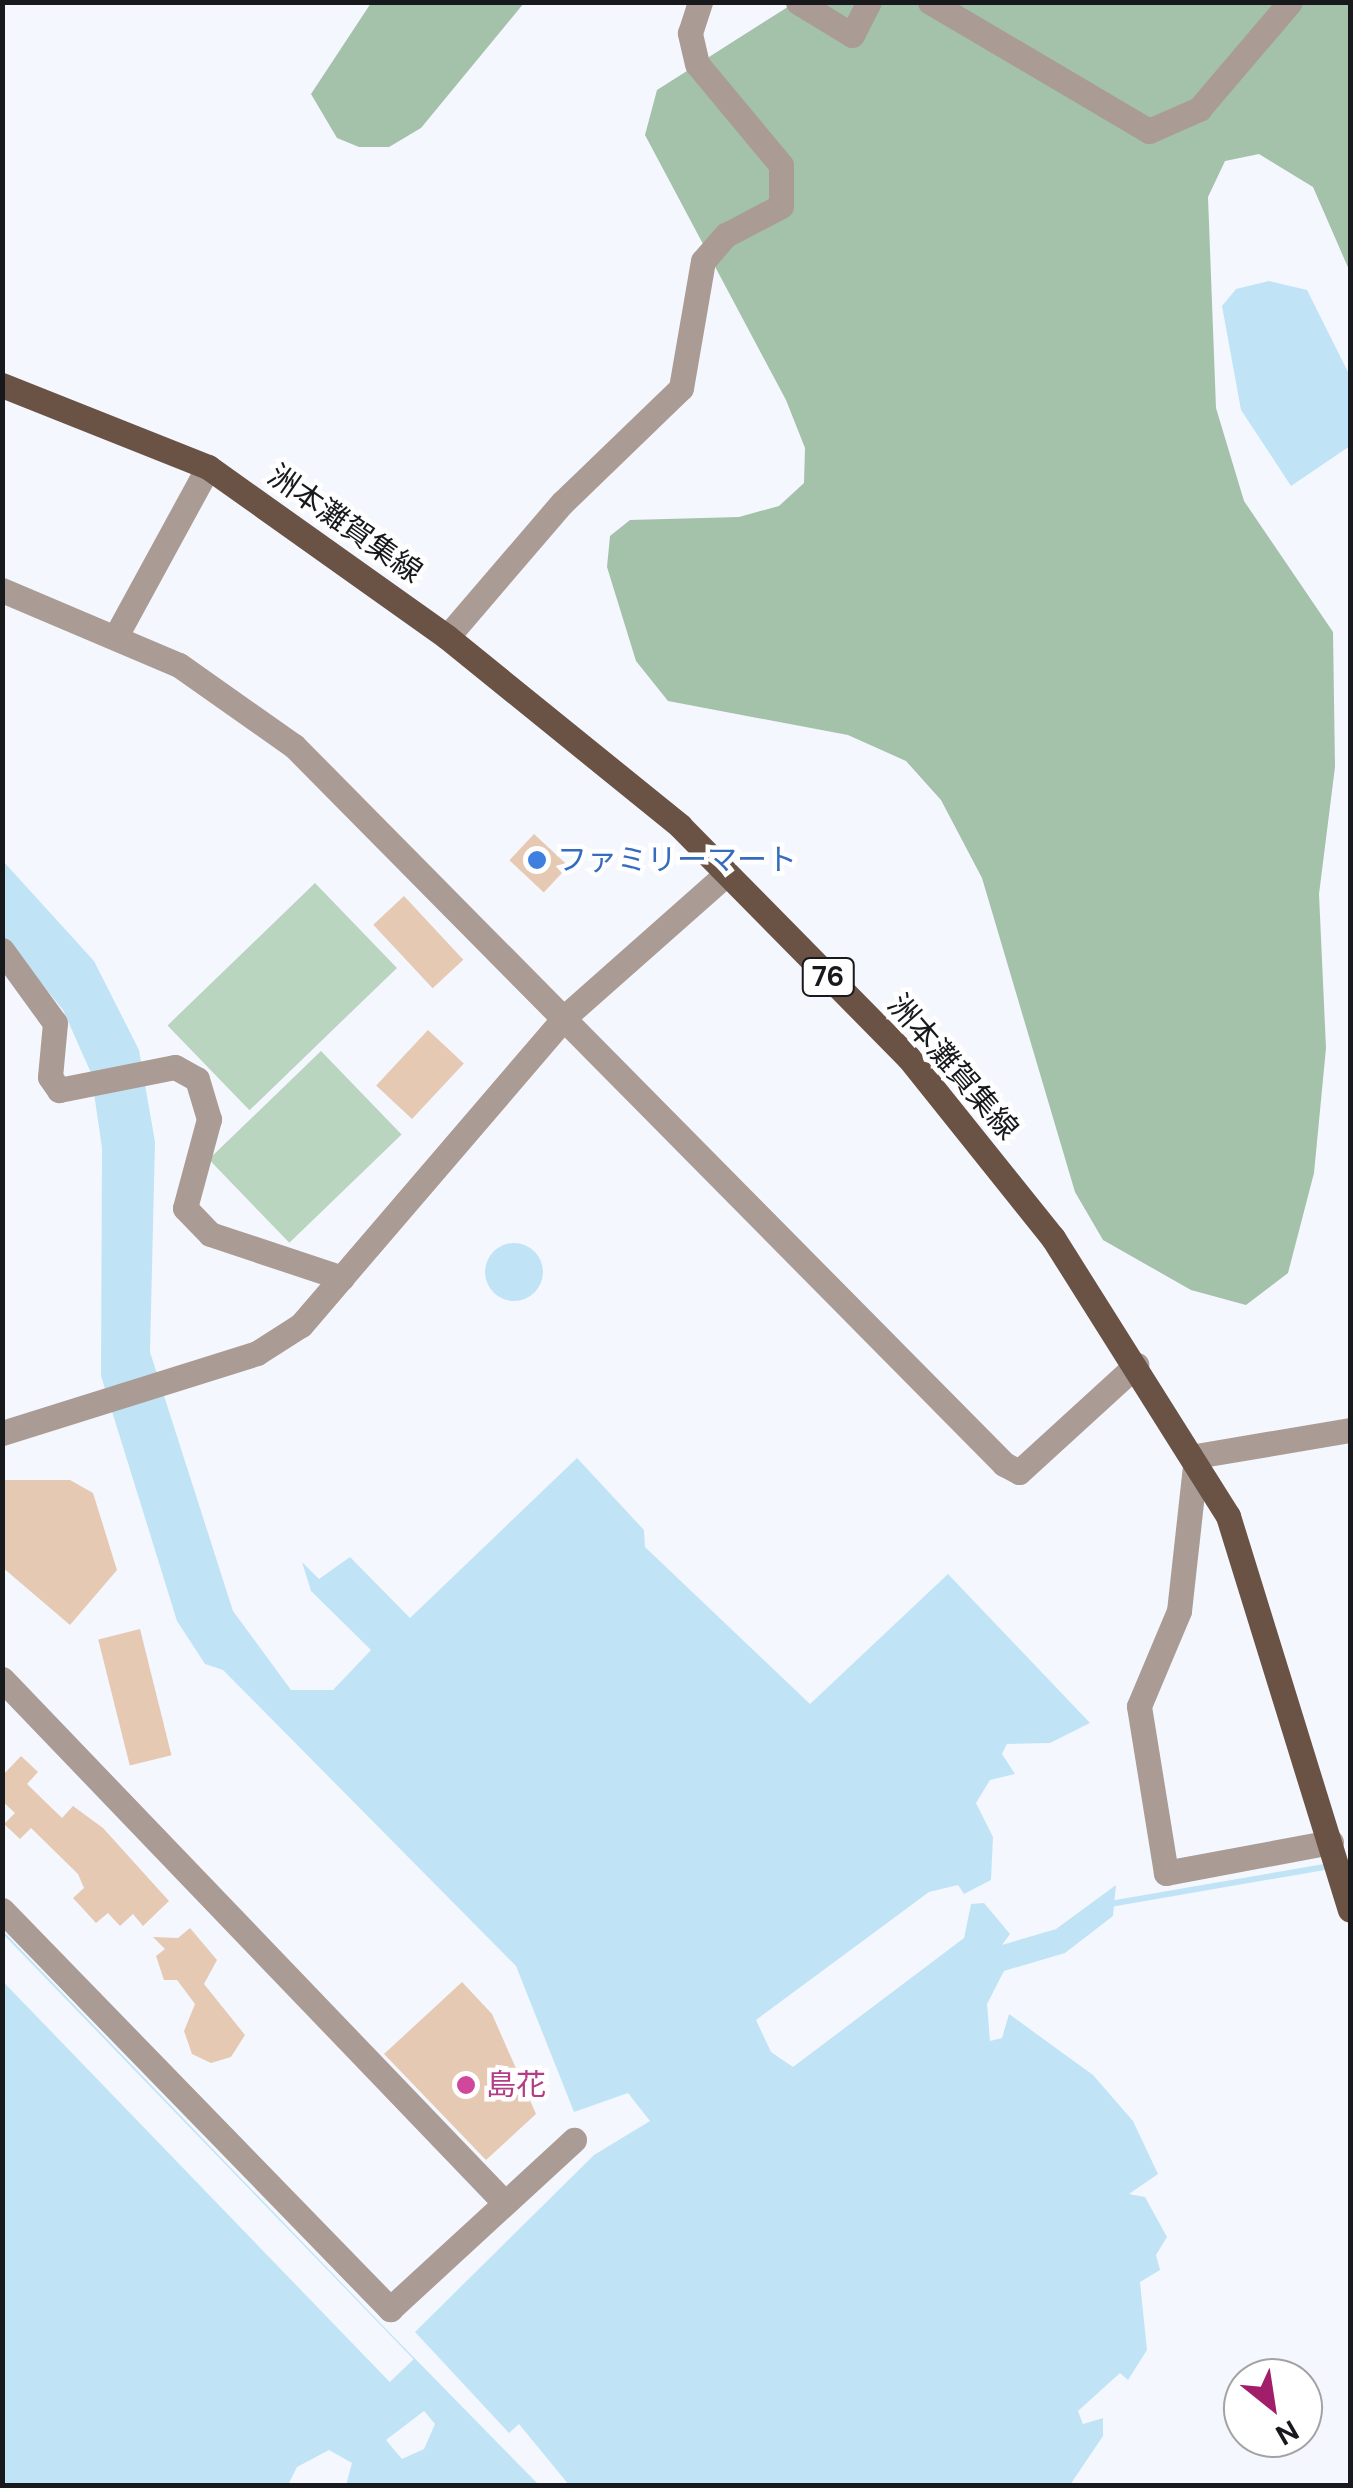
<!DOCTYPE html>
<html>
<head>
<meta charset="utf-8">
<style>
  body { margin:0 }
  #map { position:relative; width:1353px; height:2488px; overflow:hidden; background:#f5f7fe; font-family:"DM Sans","Noto Sans JP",sans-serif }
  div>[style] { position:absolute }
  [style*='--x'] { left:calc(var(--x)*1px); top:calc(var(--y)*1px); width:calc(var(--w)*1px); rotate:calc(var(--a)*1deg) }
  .green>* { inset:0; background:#b9d4bf; transform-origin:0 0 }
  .forest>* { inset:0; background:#a4c1aa }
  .water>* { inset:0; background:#c0e4f6 }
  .round { border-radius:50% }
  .pier>* { inset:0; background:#f5f7fe; transform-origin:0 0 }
  .stream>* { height:6px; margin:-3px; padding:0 3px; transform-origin:3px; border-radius:3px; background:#c0e4f6 }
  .building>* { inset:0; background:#e6c9b3; transform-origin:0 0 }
  .minor>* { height:25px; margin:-12.5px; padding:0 12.5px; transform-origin:12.5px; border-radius:12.5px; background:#aa9c94 }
  .major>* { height:25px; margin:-12.5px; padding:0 12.5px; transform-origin:12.5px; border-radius:12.5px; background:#6a5245 }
  .dots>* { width:28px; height:28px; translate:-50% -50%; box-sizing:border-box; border:5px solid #fff; border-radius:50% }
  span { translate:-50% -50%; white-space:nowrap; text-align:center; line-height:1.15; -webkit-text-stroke:9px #fff; paint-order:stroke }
  .shield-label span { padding:2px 8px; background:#fff; border:2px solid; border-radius:8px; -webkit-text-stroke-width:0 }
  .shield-label { font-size:28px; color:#18191d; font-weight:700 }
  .street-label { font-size:30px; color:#18191d }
  .shop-label { font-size:30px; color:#366cbe }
  .left { translate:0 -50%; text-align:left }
  .hotel-label { font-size:30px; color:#b23c85 }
  .frame { position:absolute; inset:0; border:5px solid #18191d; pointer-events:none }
  .north { position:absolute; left:1223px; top:2358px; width:100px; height:100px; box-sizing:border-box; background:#fff; border:2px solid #a3a3a5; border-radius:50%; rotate:150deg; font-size:28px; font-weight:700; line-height:40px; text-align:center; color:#18191d }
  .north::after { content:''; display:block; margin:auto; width:35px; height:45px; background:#a21e6b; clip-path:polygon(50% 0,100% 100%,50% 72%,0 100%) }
</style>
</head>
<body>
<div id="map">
  <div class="green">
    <div style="left:315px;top:883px;width:118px;height:205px;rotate:46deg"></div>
    <div style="left:321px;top:1051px;width:116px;height:156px;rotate:46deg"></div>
  </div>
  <div class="forest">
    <div style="clip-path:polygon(371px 3px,371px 2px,524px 3px,421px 128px,389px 147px,359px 147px,337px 138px,311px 94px)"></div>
    <div style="clip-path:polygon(794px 3px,1350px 3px,1350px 272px,1313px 187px,1259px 154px,1225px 161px,1208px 197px,1216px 408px,1244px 501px,1333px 632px,1335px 767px,1319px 894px,1326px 1048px,1314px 1173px,1288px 1273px,1246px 1305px,1191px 1290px,1103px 1240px,1075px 1192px,982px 878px,941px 800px,906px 761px,848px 735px,668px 701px,636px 661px,607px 567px,610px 536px,630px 520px,739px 517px,779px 506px,804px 483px,805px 448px,786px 400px,645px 135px,657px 90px)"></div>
  </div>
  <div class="water">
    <div style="clip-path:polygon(1269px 281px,1307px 290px,1350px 376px,1350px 446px,1291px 486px,1241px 410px,1222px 306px,1236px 289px)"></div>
    <div style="clip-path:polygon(3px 861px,94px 961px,139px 1050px,155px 1142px,150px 1352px,233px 1611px,291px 1690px,333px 1690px,371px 1650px,311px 1591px,302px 1562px,319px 1579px,350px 1557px,410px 1618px,577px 1458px,644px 1530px,645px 1547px,810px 1704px,948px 1574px,1090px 1723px,1050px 1743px,1007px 1744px,1002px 1754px,1015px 1774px,990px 1780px,976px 1803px,993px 1837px,991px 1880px,964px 1894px,958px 1885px,929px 1892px,756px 2020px,771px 2052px,793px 2067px,964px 1938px,971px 1904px,984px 1903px,1010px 1934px,1002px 1945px,1056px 1929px,1116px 1885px,1113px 1916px,1065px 1953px,1004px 1971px,987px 2004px,990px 2041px,1002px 2038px,1009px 2014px,1093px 2075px,1133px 2121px,1158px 2174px,1129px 2194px,1145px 2197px,1167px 2237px,1156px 2255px,1160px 2270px,1140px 2282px,1147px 2350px,1128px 2380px,1120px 2373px,1078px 2411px,1083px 2424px,1103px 2418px,1103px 2436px,1070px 2485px,569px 2485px,519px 2424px,509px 2433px,415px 2332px,594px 2155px,650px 2121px,628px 2093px,574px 2112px,516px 1966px,223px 1670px,205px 1664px,177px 1621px,101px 1376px,102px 1148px,91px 1073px,63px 1010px,3px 936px)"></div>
    <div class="round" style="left:485px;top:1243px;width:58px;height:58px"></div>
    <div style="clip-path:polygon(evenodd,2px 1930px,386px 2329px,539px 2485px,346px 2485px,352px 2463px,329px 2450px,297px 2467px,288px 2485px,3px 2485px,2px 1930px,424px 2411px,435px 2424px,424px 2449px,402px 2459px,386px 2440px,424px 2411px)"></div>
  </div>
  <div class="pier">
    <div style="left:3px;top:1934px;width:591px;height:33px;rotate:46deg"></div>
  </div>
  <div class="stream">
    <div style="--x:1110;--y:1904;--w:222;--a:-9.8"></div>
  </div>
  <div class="building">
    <div style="left:534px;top:834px;width:47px;height:36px;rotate:43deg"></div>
    <div style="left:404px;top:896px;width:87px;height:42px;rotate:47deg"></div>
    <div style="left:428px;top:1030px;width:49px;height:76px;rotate:43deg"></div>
    <div style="clip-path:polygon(2px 1480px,70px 1480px,93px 1493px,117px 1570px,70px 1625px,2px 1567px)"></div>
    <div style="left:140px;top:1629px;width:130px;height:43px;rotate:76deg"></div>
    <div style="clip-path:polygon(21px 1756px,38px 1772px,27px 1784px,62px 1818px,73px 1806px,103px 1828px,169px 1901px,143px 1926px,133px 1914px,120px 1926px,108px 1913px,96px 1923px,73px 1898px,84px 1888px,78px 1874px,31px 1828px,20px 1839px,4px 1824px,15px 1813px,2px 1801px,2px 1776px)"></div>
    <div style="clip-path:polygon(190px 1928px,217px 1960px,204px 1984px,245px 2035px,231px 2057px,211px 2063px,192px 2054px,184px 2031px,195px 2004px,177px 1980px,164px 1980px,156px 1956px,165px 1949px,153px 1937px,178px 1938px)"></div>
    <div style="clip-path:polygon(462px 1982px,492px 2014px,536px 2114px,486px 2160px,384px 2054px)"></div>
  </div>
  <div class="minor">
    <div style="--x:798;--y:2;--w:63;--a:31.4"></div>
    <div style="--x:852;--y:35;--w:37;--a:-63"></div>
    <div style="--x:930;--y:2;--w:254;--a:30.5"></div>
    <div style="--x:1149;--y:131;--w:55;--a:-23.7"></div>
    <div style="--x:1199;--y:109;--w:140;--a:-49.6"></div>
    <div style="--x:2;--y:590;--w:192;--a:23"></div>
    <div style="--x:179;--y:665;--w:141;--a:35.2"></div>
    <div style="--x:294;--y:746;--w:1010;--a:45.32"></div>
    <div style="--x:1004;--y:1464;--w:17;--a:28"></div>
    <div style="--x:1019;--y:1472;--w:159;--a:-42.4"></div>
    <div style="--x:117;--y:634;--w:190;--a:-61.4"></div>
    <div style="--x:447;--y:637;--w:177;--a:-49.4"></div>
    <div style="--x:562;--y:503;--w:165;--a:-44"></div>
    <div style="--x:681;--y:388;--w:129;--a:-80.2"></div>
    <div style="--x:703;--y:261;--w:35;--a:-49"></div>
    <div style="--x:726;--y:235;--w:62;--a:-27.8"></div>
    <div style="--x:781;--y:206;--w:41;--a:-90"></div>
    <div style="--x:781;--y:165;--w:131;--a:-129.7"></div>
    <div style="--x:697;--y:64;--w:32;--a:-103"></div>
    <div style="--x:690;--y:33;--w:33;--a:-72"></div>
    <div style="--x:2;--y:950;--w:90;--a:54"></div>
    <div style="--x:55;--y:1023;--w:54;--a:95.3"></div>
    <div style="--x:50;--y:1077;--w:16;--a:55"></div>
    <div style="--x:59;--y:1090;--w:118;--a:-11.2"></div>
    <div style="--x:175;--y:1067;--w:25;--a:29"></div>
    <div style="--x:197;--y:1079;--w:42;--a:73.3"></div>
    <div style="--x:209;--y:1119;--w:92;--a:105.1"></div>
    <div style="--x:185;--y:1208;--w:36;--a:46"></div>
    <div style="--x:210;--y:1234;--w:139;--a:18.4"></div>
    <div style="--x:2;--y:1433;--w:267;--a:-17.4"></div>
    <div style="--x:257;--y:1353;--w:52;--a:-32.5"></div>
    <div style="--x:301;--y:1325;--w:410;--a:-49.4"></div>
    <div style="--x:568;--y:1014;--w:210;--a:-41.5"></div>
    <div style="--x:2;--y:1679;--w:724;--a:46.18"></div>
    <div style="--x:1331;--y:1842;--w:168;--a:169.4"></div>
    <div style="--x:1166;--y:1873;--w:169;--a:-99.2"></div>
    <div style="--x:1139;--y:1706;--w:103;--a:-67.2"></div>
    <div style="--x:1179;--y:1611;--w:156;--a:-83.7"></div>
    <div style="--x:1196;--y:1456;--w:156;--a:-9.6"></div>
    <div style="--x:2;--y:1910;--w:557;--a:45.8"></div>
    <div style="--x:390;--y:2309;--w:250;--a:-42.6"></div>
  </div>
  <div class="major">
    <div style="--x:2;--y:385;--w:222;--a:21.7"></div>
    <div style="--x:208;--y:467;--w:293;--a:35.4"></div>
    <div style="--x:447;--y:637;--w:300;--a:39"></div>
    <div style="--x:680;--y:826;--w:325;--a:45.4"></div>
    <div style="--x:908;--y:1057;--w:232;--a:51.3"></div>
    <div style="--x:1053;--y:1238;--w:328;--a:57.8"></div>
    <div style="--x:1228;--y:1516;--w:412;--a:72.8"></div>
  </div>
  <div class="dots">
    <div style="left:537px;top:860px;background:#3f7fe0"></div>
    <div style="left:466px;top:2085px;background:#d1479c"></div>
  </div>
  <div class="shield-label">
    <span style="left:828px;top:977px">76</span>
  </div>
  <div class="street-label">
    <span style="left:345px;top:524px;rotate:35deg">洲本灘賀集線</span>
    <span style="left:953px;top:1067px;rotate:49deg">洲本灘賀集線</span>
  </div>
  <div class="shop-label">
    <span class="left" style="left:557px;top:860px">ファミリーマート</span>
  </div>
  <div class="hotel-label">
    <span class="left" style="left:486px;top:2085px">島花</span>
  </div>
  <div class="frame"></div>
  <div class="north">N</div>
</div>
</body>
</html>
